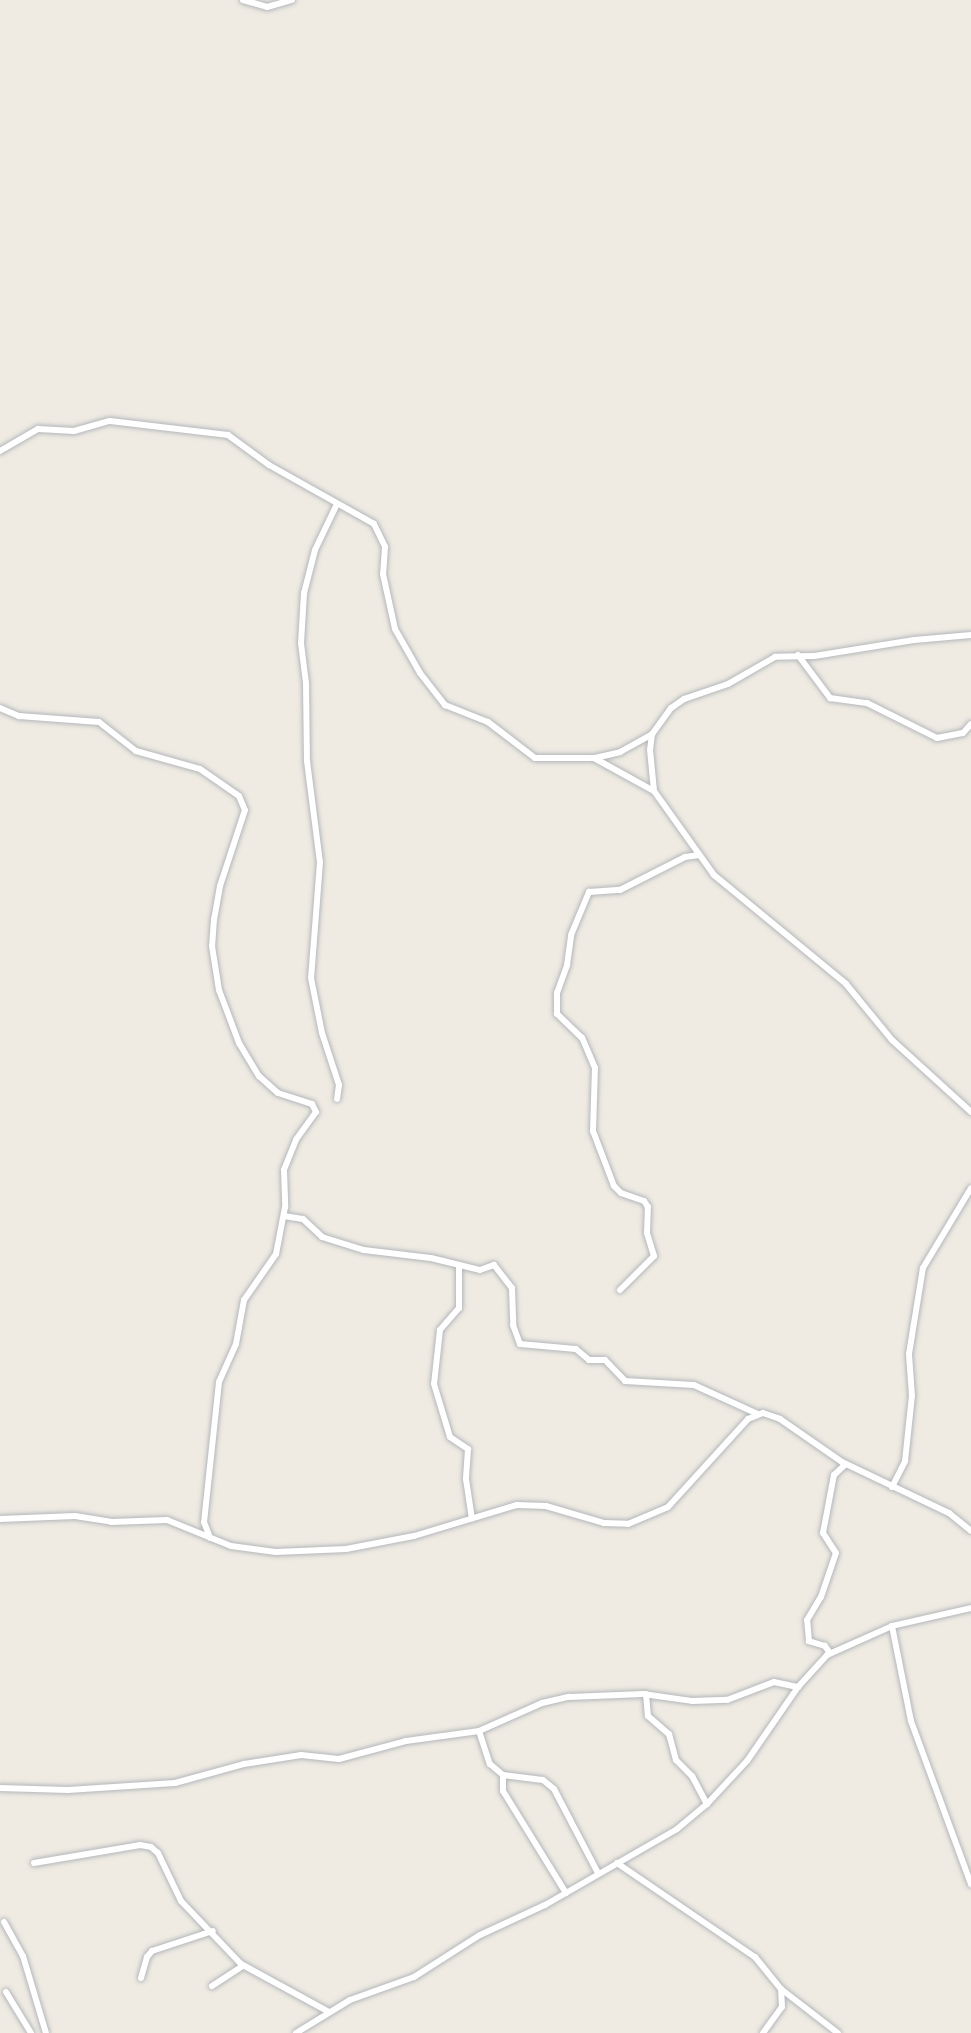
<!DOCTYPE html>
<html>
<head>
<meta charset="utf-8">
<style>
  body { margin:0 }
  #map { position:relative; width:971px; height:2033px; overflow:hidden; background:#efebe3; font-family:"Alegreya Sans",sans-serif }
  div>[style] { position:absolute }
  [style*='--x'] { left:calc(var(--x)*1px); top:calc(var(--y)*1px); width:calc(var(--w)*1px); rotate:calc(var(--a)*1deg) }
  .roads { filter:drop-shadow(0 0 2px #b4b7bb) drop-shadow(0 0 2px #b4b7bb) }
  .street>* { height:6px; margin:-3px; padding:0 3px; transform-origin:3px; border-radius:3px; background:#fff }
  span { translate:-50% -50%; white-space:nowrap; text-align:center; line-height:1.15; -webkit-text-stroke:5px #fff; paint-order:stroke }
</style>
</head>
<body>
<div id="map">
  <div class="roads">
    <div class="street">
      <div style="--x:243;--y:0;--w:25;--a:16"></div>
      <div style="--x:267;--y:7;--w:26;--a:-16"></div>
      <div style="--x:0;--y:451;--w:44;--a:-30.1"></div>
      <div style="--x:38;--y:429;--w:36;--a:3"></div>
      <div style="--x:74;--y:431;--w:37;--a:-16"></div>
      <div style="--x:110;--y:421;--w:119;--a:6.8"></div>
      <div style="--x:228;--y:435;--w:51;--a:36.2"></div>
      <div style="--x:269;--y:465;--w:120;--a:29.3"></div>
      <div style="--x:374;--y:524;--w:25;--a:64"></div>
      <div style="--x:385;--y:547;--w:27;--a:94"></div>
      <div style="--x:383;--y:574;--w:56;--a:77.7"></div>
      <div style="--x:395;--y:629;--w:51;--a:60.4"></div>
      <div style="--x:420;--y:673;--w:41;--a:52"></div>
      <div style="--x:445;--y:705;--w:46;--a:21.6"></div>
      <div style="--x:488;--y:722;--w:59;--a:37.5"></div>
      <div style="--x:535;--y:758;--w:59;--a:0"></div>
      <div style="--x:594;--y:758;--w:68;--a:28.8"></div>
      <div style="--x:337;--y:504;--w:51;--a:115.6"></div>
      <div style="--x:315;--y:550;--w:44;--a:104.3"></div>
      <div style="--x:304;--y:593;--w:50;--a:93.4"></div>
      <div style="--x:301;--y:643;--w:40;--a:82.9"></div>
      <div style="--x:306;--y:683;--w:78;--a:89.3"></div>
      <div style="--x:307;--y:761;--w:102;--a:82.7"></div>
      <div style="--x:320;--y:862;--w:116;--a:94.4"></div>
      <div style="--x:311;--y:978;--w:56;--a:78.7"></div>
      <div style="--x:322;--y:1033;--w:55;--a:71.9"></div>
      <div style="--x:339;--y:1085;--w:14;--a:98"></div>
      <div style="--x:971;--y:635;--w:57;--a:175"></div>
      <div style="--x:914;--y:640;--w:101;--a:170.9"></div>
      <div style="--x:814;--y:656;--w:39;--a:179"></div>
      <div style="--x:775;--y:657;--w:54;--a:150.1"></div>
      <div style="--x:728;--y:684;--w:46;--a:161.2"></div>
      <div style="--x:684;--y:699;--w:16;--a:145"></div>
      <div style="--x:671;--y:708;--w:32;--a:126"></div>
      <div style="--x:652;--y:734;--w:16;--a:97"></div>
      <div style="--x:650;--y:750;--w:41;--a:84.4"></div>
      <div style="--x:654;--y:791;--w:103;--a:54.5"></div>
      <div style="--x:714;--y:875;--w:171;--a:39.5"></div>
      <div style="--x:846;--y:984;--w:72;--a:50.6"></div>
      <div style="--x:892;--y:1040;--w:107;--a:42.3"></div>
      <div style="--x:798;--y:655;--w:54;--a:53.3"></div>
      <div style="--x:830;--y:698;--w:37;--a:8"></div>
      <div style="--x:867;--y:703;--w:78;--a:26.6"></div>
      <div style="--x:937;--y:738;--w:26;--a:-11"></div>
      <div style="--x:963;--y:733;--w:12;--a:-48"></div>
      <div style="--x:0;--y:708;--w:21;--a:23"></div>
      <div style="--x:19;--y:716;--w:80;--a:4.3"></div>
      <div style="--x:99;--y:722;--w:47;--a:38.1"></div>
      <div style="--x:136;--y:751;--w:66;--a:15.7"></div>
      <div style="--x:200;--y:769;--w:47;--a:34.7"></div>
      <div style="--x:239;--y:796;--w:15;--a:67"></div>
      <div style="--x:245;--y:810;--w:80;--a:108.2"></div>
      <div style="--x:220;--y:886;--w:34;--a:100"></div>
      <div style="--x:214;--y:919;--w:27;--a:94"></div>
      <div style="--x:212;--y:946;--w:45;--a:81"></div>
      <div style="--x:219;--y:990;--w:57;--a:69.3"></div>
      <div style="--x:239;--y:1043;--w:39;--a:59"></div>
      <div style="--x:259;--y:1076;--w:25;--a:42"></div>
      <div style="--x:278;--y:1093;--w:36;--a:18"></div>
      <div style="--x:312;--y:1104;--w:9;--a:63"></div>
      <div style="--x:316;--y:1112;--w:34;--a:126"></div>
      <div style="--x:296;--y:1140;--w:32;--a:112"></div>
      <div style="--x:284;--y:1170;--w:37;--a:88"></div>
      <div style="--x:285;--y:1207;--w:48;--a:100.8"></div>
      <div style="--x:276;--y:1254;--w:56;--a:124.8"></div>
      <div style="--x:244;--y:1300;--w:45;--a:100.3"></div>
      <div style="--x:236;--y:1344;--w:42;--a:114.1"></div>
      <div style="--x:219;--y:1382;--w:141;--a:96.1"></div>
      <div style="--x:204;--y:1522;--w:17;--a:69"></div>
      <div style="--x:595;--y:758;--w:26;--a:-13"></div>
      <div style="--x:620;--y:752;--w:37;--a:-29"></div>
      <div style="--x:284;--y:1216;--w:19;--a:9"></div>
      <div style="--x:303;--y:1219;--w:26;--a:43"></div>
      <div style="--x:322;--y:1237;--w:44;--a:17.2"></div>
      <div style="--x:364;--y:1250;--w:67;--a:6.8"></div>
      <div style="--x:431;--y:1258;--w:50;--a:13.8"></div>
      <div style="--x:480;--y:1270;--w:15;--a:-20"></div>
      <div style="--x:494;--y:1265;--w:29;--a:52"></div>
      <div style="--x:512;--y:1288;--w:37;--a:88"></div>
      <div style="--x:513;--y:1325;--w:20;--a:70"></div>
      <div style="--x:520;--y:1344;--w:56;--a:5.1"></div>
      <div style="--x:576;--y:1349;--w:17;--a:40"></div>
      <div style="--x:589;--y:1360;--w:16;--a:0"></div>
      <div style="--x:605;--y:1360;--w:29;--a:46"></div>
      <div style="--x:625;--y:1381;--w:69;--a:3.3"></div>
      <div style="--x:694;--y:1385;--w:70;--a:24.4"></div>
      <div style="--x:459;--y:1265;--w:43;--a:90"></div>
      <div style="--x:459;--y:1308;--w:29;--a:131"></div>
      <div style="--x:440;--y:1330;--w:54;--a:96.3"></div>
      <div style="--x:434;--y:1384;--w:55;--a:73.2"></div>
      <div style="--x:450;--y:1437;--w:22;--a:34"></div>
      <div style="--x:468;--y:1449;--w:30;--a:94"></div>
      <div style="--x:466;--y:1479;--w:40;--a:81.5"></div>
      <div style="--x:620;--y:1290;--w:48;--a:-45"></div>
      <div style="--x:654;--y:1256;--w:24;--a:-107"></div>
      <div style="--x:647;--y:1233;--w:26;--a:-88"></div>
      <div style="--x:648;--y:1207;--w:7;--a:-124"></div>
      <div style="--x:644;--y:1201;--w:24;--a:-161"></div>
      <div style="--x:621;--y:1193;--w:10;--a:-135"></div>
      <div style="--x:614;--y:1186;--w:59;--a:-110.9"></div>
      <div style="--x:593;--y:1131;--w:63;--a:-88.2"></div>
      <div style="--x:595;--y:1068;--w:33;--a:-113"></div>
      <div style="--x:582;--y:1038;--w:35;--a:-136"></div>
      <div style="--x:557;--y:1014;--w:21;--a:-90"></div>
      <div style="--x:557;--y:993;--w:30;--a:-70"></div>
      <div style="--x:567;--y:965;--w:30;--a:-82"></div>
      <div style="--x:571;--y:935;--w:47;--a:-67.3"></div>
      <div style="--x:589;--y:892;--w:31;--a:-4"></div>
      <div style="--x:620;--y:890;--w:73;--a:-26.9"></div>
      <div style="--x:685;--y:857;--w:14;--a:-8"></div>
      <div style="--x:892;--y:1487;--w:29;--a:-63"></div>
      <div style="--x:905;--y:1461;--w:65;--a:-83.9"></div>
      <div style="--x:912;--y:1396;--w:42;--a:-94.1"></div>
      <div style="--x:909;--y:1354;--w:87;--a:-80.8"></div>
      <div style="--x:923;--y:1268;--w:93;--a:-59"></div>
      <div style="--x:0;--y:1519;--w:75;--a:-2.3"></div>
      <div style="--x:75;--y:1516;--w:36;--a:9"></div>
      <div style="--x:111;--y:1522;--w:56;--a:-2"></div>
      <div style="--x:167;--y:1520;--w:69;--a:22.1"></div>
      <div style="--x:231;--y:1546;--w:45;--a:7.6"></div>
      <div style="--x:276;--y:1552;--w:70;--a:-2.5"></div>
      <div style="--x:346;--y:1549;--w:69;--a:-10.8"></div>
      <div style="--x:414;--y:1536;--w:108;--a:-16.8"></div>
      <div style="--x:517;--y:1505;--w:29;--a:2"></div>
      <div style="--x:546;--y:1506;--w:60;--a:16.3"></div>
      <div style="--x:604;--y:1523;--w:24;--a:2"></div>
      <div style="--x:628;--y:1524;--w:43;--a:-23"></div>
      <div style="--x:668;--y:1507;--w:119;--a:-47.7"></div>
      <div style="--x:748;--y:1419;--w:16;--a:-22"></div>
      <div style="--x:763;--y:1413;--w:18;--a:19"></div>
      <div style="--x:780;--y:1419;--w:75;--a:34.7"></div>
      <div style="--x:842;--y:1462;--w:119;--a:25.5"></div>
      <div style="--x:949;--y:1513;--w:28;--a:39"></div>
      <div style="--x:892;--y:1626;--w:97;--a:78.7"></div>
      <div style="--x:911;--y:1721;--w:174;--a:69.8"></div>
      <div style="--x:830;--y:1653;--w:9;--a:-126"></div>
      <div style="--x:825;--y:1646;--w:17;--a:-163"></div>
      <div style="--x:809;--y:1641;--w:21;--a:-95"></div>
      <div style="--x:807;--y:1620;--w:27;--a:-59"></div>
      <div style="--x:821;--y:1597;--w:46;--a:-71.2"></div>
      <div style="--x:836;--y:1553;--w:24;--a:-123"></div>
      <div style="--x:823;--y:1533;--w:59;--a:-79.3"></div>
      <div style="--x:834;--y:1475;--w:16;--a:-43"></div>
      <div style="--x:646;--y:1694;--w:22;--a:85"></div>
      <div style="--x:648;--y:1716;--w:28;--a:41"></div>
      <div style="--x:669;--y:1734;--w:27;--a:75"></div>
      <div style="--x:676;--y:1760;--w:23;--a:45"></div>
      <div style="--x:692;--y:1776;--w:32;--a:62"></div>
      <div style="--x:479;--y:1731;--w:35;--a:72"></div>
      <div style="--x:490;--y:1764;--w:17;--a:40"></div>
      <div style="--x:503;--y:1775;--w:16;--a:90"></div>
      <div style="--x:503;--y:1791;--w:120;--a:58.3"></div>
      <div style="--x:503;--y:1775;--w:40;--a:7.1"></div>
      <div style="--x:543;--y:1780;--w:14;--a:39"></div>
      <div style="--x:554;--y:1789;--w:95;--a:62.4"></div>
      <div style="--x:0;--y:1788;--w:68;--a:1.7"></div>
      <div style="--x:68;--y:1790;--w:107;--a:-3.7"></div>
      <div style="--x:175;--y:1783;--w:72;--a:-15.4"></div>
      <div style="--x:244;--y:1764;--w:58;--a:-9"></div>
      <div style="--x:301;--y:1755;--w:38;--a:6"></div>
      <div style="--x:339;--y:1759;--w:69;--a:-15"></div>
      <div style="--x:406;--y:1741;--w:74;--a:-7.8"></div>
      <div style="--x:479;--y:1731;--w:69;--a:-24"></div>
      <div style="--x:542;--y:1703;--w:28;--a:-13"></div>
      <div style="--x:569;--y:1697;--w:74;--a:-2.3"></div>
      <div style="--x:643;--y:1694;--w:49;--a:8.1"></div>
      <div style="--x:692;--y:1701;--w:35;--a:-2"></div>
      <div style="--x:727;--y:1700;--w:50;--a:-21"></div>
      <div style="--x:774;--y:1682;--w:25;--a:12"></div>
      <div style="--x:34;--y:1863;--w:108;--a:-9.6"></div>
      <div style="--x:140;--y:1845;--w:11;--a:10"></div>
      <div style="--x:151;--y:1847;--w:9;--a:41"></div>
      <div style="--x:158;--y:1853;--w:53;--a:64.4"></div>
      <div style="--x:181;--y:1901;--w:87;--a:46.4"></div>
      <div style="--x:241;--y:1964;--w:100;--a:28.6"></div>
      <div style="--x:617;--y:1863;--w:167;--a:34.3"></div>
      <div style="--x:755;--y:1957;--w:41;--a:50.9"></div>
      <div style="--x:781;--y:1989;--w:72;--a:37.7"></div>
      <div style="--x:4;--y:1922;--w:39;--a:61"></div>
      <div style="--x:23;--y:1956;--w:80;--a:73.4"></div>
      <div style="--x:141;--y:1978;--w:22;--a:-74"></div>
      <div style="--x:147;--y:1957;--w:8;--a:-50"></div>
      <div style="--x:152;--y:1951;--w:64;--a:-18.2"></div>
      <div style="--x:212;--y:1986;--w:37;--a:-33"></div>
      <div style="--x:6;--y:1992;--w:48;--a:58.6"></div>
      <div style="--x:296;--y:2033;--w:63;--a:-31.4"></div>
      <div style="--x:350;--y:2000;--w:68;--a:-19.8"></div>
      <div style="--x:414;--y:1977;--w:78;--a:-32.5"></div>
      <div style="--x:480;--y:1935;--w:72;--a:-24.8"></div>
      <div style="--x:545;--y:1905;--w:152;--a:-29.9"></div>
      <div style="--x:677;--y:1829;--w:39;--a:-40"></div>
      <div style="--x:707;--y:1804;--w:59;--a:-47.1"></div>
      <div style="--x:747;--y:1761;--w:90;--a:-55.4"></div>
      <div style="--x:798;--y:1687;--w:43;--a:-47.8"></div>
      <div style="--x:827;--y:1655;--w:71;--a:-24"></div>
      <div style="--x:892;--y:1626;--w:81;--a:-12.8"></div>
      <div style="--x:763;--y:2033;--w:32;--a:-54"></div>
      <div style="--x:782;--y:2007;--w:18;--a:-93"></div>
    </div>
  </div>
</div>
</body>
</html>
